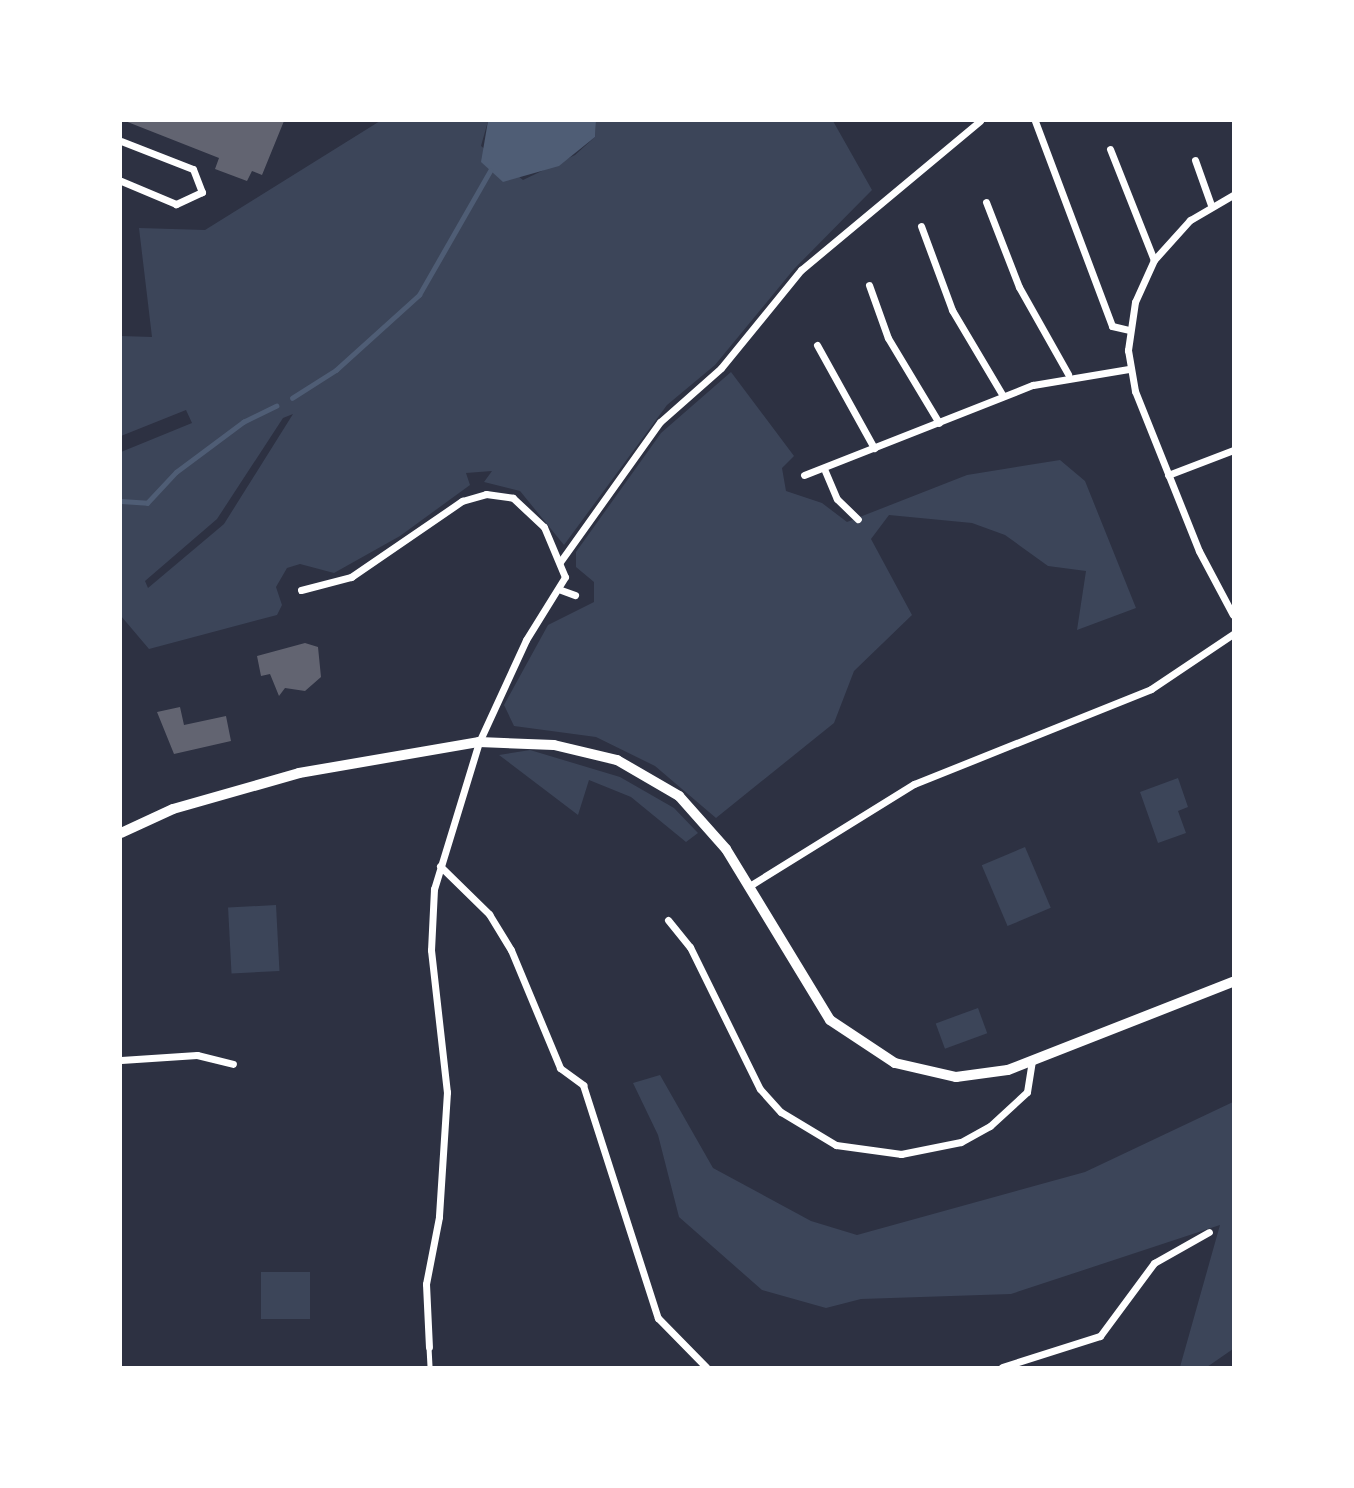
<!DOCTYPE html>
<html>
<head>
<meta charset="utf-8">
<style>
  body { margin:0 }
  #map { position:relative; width:1354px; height:1488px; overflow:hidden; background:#2d3142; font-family:"Noto Sans",sans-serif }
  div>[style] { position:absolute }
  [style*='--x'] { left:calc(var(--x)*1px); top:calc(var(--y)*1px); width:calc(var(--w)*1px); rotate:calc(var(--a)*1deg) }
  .green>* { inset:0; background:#3c4559; transform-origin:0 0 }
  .water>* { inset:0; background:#4f5d75 }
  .stream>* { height:4.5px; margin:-2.25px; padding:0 2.25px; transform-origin:2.25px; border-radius:2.25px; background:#4f5d75 }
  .building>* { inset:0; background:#626471 }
  .service>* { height:4.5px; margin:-2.25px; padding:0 2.25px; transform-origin:2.25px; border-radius:2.25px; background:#fff }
  .minor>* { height:7px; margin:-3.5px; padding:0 3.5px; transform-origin:3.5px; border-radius:3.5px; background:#fff }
  .tertiary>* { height:10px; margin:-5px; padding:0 5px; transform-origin:5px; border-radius:5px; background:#fff }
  span { translate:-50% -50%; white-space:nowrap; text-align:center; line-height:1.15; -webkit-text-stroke:6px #fff; paint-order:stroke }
  .frame { position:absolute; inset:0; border:122px solid #fff; pointer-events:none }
</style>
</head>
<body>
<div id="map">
  <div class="green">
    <div style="clip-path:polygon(evenodd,380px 121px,488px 121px,481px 146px,523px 180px,575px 155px,595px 137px,596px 121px,833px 121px,872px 190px,794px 269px,715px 365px,667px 405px,564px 545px,520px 491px,484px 482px,492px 471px,466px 473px,470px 485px,400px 536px,334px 573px,300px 564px,287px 568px,276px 587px,282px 605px,277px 615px,149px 649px,121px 616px,121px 452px,192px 423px,186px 410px,121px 436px,121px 336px,152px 337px,139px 228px,205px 230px,380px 121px,293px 414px,224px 524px,148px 588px,145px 581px,217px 519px,283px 418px,293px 414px)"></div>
    <div style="clip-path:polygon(731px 372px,794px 456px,782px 468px,786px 491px,822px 503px,847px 522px,967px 475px,1060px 460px,1085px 481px,1136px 608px,1077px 630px,1086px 571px,1048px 566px,1005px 535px,972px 523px,889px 515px,871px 539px,912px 615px,854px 671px,834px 723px,716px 818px,655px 766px,596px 737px,514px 726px,504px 705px,548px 625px,594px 602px,594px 582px,576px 567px,576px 552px,661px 433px)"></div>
    <div style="clip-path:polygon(530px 750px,620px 777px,674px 808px,698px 833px,686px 842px,631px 797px,589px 780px,578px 815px,499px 755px)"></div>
    <div style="clip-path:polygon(1178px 778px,1188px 807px,1178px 811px,1186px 833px,1158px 843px,1140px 792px)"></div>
    <div style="left:1025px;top:847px;width:66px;height:47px;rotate:67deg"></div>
    <div style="left:276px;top:905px;width:66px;height:48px;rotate:87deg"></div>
    <div style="left:978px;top:1008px;width:27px;height:45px;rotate:70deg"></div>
    <div style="clip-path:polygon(660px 1075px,713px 1168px,811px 1221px,857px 1235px,1085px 1172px,1233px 1102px,1233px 1349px,1207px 1367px,1180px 1367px,1220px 1225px,1011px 1294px,861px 1299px,826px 1308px,762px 1290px,679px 1217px,658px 1135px,633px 1083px)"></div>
    <div style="left:261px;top:1272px;width:49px;height:47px"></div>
  </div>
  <div class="water">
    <div style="clip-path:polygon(488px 121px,596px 121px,595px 137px,559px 166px,503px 182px,481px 162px)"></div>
  </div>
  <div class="stream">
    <div style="--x:292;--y:398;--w:52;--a:-32.5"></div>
    <div style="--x:336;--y:370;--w:112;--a:-42.1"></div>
    <div style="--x:419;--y:295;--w:143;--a:-60.2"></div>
    <div style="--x:121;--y:501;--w:26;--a:4"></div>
    <div style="--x:147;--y:503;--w:42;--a:-46.9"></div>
    <div style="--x:176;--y:472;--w:84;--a:-36.7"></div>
    <div style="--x:243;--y:422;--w:37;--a:-26"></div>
  </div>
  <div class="building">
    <div style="clip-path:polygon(125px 121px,284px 121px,262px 175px,252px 171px,247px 181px,215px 169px,219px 158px)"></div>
    <div style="clip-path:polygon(305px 643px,318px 647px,321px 677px,305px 691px,285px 688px,279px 696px,270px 674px,261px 676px,257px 656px)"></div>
    <div style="clip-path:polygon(180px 707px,184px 725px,226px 716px,231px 741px,174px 754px,157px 712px)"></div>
  </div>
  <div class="service">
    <div style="--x:429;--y:1347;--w:20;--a:87"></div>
  </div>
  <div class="minor">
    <div style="--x:1035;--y:121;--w:219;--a:69.4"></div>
    <div style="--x:1112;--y:326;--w:17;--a:13"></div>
    <div style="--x:121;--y:141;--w:77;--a:21.3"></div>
    <div style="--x:193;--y:169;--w:25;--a:69"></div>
    <div style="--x:202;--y:192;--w:29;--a:155"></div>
    <div style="--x:176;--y:204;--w:60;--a:-157.3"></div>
    <div style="--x:1110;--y:149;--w:119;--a:68.4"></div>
    <div style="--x:1195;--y:160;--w:48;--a:70.4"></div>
    <div style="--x:1233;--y:195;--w:50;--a:149.8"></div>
    <div style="--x:1190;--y:220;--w:54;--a:132"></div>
    <div style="--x:1154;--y:260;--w:46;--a:114.3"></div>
    <div style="--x:1135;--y:302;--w:49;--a:98.3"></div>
    <div style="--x:1128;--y:350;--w:42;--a:80.3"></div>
    <div style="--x:1135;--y:391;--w:172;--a:68.2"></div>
    <div style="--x:1199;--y:551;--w:72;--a:62"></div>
    <div style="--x:986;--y:202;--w:91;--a:68.8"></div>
    <div style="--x:1019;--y:287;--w:100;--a:60.6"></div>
    <div style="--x:921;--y:226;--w:90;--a:69.7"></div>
    <div style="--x:952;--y:310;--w:100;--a:59.3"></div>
    <div style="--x:869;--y:285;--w:56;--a:70.3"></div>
    <div style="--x:888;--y:338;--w:99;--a:59"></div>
    <div style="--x:817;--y:345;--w:118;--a:61"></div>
    <div style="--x:825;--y:471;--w:30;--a:67"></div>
    <div style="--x:837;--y:499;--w:29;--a:44"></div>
    <div style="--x:804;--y:475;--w:246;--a:-21.5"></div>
    <div style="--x:1033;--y:385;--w:97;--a:-9.5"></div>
    <div style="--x:1168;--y:475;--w:70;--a:-21"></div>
    <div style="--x:560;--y:562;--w:172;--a:-54.5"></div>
    <div style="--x:660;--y:422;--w:81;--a:-41.5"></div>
    <div style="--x:721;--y:368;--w:127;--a:-50.8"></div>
    <div style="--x:801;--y:270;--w:233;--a:-39.8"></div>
    <div style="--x:301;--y:590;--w:52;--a:-14.6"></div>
    <div style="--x:351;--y:577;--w:135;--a:-34.4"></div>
    <div style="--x:462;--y:501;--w:25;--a:-16"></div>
    <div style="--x:486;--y:494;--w:27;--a:8"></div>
    <div style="--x:513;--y:498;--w:42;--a:43.1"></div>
    <div style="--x:544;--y:527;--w:54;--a:67.2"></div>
    <div style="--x:565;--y:577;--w:74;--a:121.8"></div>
    <div style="--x:526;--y:640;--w:112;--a:114.7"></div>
    <div style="--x:479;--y:742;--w:154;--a:107"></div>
    <div style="--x:434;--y:889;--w:61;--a:92.8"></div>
    <div style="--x:431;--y:950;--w:143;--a:83.6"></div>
    <div style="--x:447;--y:1092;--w:125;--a:93.7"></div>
    <div style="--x:439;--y:1217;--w:68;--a:101"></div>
    <div style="--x:426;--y:1284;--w:63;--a:87.3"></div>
    <div style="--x:561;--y:590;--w:15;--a:20"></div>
    <div style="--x:440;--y:866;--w:69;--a:44.4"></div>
    <div style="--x:489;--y:914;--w:42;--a:58.6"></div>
    <div style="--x:511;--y:950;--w:128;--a:67.4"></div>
    <div style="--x:560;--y:1068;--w:29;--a:36"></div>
    <div style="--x:583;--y:1085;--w:245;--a:72.2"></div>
    <div style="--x:658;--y:1318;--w:69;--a:45.6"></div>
    <div style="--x:751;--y:885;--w:192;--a:-31.8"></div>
    <div style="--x:914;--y:784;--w:255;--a:-21.8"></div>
    <div style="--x:1151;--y:689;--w:99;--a:-33.9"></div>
    <div style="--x:668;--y:920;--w:35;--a:51"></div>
    <div style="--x:690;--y:947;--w:158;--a:63.8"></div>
    <div style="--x:760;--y:1089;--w:31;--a:48"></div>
    <div style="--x:781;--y:1112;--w:64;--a:31"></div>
    <div style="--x:836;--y:1145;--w:66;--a:7.9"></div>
    <div style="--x:901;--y:1154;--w:61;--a:-11.3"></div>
    <div style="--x:961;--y:1142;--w:33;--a:-29"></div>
    <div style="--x:990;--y:1126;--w:50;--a:-42.6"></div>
    <div style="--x:1027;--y:1092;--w:30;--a:-81"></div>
    <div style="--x:121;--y:1060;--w:76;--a:-3.8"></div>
    <div style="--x:197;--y:1055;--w:37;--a:14"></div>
    <div style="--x:1002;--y:1367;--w:103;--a:-17.6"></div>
    <div style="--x:1100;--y:1336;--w:91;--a:-53.5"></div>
    <div style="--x:1154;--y:1263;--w:63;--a:-29.4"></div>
  </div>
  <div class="tertiary">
    <div style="--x:121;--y:833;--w:57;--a:-24.8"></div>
    <div style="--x:173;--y:809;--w:131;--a:-15.9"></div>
    <div style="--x:299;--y:773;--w:183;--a:-9.8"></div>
    <div style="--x:479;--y:742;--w:75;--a:2.3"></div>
    <div style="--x:554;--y:745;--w:65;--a:13.4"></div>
    <div style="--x:617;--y:760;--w:72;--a:30.1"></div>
    <div style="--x:679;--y:796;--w:71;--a:48.4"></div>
    <div style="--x:726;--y:849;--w:200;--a:58.7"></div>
    <div style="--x:830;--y:1020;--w:78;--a:33.5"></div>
    <div style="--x:895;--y:1063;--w:63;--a:12.9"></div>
    <div style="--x:956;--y:1077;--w:52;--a:-7.7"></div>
    <div style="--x:1008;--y:1070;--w:242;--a:-21.4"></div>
  </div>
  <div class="frame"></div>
</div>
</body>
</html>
